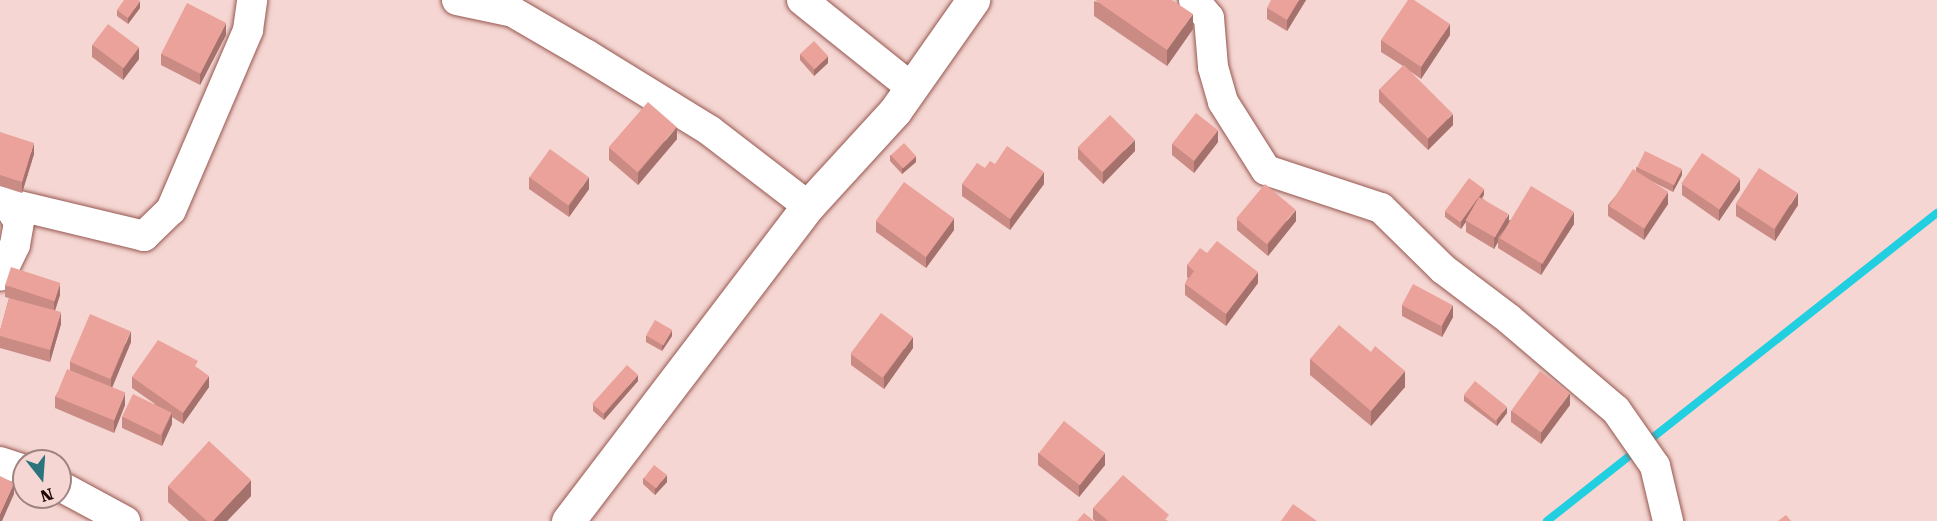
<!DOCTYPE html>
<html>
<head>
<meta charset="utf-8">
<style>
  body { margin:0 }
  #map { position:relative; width:1937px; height:521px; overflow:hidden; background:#f5d6d2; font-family:"Roboto Serif",serif }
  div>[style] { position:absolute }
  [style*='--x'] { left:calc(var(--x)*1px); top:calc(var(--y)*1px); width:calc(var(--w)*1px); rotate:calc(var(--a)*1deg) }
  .stream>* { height:8px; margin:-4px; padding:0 4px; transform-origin:4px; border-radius:4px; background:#21cfe1 }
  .roads { filter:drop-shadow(0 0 2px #975750) drop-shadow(0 0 2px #975750) }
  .street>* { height:30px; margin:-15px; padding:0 15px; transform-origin:15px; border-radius:15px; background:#fff }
  .secondary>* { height:33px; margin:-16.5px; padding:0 16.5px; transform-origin:16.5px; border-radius:16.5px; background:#fff }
  .wall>* { inset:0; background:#c98b84 }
  .shaded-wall>* { inset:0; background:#a4716c }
  .building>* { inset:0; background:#eaa29a; transform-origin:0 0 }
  span { translate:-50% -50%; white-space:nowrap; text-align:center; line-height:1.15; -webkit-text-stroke:5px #f5d6d2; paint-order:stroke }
  .north { position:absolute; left:12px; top:449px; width:60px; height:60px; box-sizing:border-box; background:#f5d6d2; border:2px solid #9f8380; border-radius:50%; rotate:163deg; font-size:16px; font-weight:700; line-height:24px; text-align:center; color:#1d0604 }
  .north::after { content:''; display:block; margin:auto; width:21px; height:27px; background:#2b747d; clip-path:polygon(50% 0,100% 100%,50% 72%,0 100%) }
</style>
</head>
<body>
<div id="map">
  <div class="stream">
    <div style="--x:1547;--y:521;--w:497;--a:-38.3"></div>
  </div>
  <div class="roads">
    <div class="street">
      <div style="--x:457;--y:0;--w:57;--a:12.1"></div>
      <div style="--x:513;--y:12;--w:86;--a:30.2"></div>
      <div style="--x:587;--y:55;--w:143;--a:31.6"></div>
      <div style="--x:709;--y:130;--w:125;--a:37.5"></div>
      <div style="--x:802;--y:0;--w:141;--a:38.7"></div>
      <div style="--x:1194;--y:0;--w:23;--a:50"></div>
      <div style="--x:1209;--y:18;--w:49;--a:85.3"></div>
      <div style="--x:1213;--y:67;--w:36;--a:74"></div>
      <div style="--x:1223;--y:102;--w:80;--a:57.7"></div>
      <div style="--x:1266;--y:170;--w:121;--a:18.3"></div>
      <div style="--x:1381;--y:208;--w:87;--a:44.5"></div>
      <div style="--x:1443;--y:269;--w:83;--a:37.1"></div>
      <div style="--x:1509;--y:319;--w:140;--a:40.4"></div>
      <div style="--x:1616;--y:410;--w:68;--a:55.1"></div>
      <div style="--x:1655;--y:466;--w:57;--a:76.7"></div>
      <div style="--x:0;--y:201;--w:7;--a:16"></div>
      <div style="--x:7;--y:203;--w:22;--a:58"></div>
      <div style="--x:19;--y:222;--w:23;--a:100"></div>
      <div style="--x:15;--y:245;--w:34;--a:116"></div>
      <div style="--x:7;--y:203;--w:141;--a:13.5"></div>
      <div style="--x:144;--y:236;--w:37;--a:-44"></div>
      <div style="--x:171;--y:210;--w:196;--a:-66.8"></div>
      <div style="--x:248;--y:30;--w:30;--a:-82"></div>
      <div style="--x:0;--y:462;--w:25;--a:18"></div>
      <div style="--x:60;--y:486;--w:74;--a:28.3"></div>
    </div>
    <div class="secondary">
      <div style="--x:568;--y:521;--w:396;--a:-52.7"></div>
      <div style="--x:808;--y:206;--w:129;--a:-47.5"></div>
      <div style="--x:895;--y:111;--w:136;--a:-54.9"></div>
    </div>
  </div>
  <div class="wall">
    <div style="clip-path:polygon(1306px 0,1287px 31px,1267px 19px,1267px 8px)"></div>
    <div style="clip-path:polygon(1094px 1px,1193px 29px,1167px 66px,1094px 16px)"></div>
    <div style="clip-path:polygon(140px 8px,128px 24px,117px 16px,117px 10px)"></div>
    <div style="clip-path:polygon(226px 35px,200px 85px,161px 65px,161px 54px)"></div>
    <div style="clip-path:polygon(1450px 35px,1421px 79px,1410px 71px,1453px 125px,1428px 150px,1379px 102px,1379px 90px,1403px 66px,1381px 52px,1381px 40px)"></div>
    <div style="clip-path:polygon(92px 45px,139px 59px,123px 80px,92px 57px)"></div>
    <div style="clip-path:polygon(800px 54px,828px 63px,814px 76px,800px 60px)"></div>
    <div style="clip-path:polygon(0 132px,34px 154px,22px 193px,0 186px)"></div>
    <div style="clip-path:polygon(677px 139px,638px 185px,609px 160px,609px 148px)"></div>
    <div style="clip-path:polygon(1218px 142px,1194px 173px,1172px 155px,1172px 144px)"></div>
    <div style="clip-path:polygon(1078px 148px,1135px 151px,1103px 184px,1078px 159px)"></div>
    <div style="clip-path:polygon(890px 155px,916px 162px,902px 174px,890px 161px)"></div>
    <div style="clip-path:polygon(995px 164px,1044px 184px,1010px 230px,962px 196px,962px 184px,985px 168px)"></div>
    <div style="clip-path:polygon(1636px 167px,1682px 175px,1673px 192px,1651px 181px,1668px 204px,1644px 240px,1608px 216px,1608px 205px,1636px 171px)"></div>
    <div style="clip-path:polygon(529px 177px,589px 189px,569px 217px,529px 189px)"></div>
    <div style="clip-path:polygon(1682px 184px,1740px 190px,1719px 221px,1682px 195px)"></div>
    <div style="clip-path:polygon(1484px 195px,1482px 198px,1509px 220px,1574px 224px,1541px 275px,1498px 248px,1498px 242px,1494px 249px,1466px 232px,1466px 222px,1461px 229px,1445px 217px,1445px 211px)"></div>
    <div style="clip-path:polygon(1736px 204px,1798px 205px,1775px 241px,1736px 216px)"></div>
    <div style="clip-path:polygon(1237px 219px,1296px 221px,1268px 256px,1237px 230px)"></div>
    <div style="clip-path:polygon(876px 221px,954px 230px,926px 268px,876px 232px)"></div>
    <div style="clip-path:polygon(1207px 253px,1258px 283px,1226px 326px,1185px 295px,1185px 284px,1188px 278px,1187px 277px,1187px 265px)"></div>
    <div style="clip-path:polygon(5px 285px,60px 295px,55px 311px,61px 324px,50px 362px,0 348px,0 331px,9px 298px,5px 297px)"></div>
    <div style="clip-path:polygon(1402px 305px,1453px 317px,1442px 337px,1402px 316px)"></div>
    <div style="clip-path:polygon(646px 336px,672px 336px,662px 351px,646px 342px)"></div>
    <div style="clip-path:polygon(131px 342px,112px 388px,125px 405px,114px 433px,55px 408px,55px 397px,70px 371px,70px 362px)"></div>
    <div style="clip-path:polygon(913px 348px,884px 389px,851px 365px,851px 354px)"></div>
    <div style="clip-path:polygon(1310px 359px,1405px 387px,1371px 426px,1310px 375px)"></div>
    <div style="clip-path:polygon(198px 368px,209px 387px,183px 424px,172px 417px,172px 424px,162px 446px,122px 428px,122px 417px,155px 404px,132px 388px,132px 377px)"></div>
    <div style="clip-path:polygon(638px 381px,604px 420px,593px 411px,593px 405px)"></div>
    <div style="clip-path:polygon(1464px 395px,1507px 413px,1497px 426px,1464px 401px)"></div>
    <div style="clip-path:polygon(1570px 405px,1541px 444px,1511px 422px,1511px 411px)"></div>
    <div style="clip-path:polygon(1038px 453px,1105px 465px,1079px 497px,1038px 465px)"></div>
    <div style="clip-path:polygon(643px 478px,667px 482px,655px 495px,643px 484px)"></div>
    <div style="clip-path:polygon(168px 486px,251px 496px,227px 521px,189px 521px,168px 502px)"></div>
    <div style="clip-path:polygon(1093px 508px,1169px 521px,1095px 521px,1093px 519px)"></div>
  </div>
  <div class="shaded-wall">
    <div style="clip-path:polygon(1299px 0,1306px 0,1287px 31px,1287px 20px)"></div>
    <div style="clip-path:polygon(140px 1px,140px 8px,128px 24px,128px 18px)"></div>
    <div style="clip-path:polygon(1193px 14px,1193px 29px,1167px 66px,1167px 50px)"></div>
    <div style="clip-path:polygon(226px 23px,226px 35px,200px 85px,200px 74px)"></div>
    <div style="clip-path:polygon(1450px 24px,1450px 35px,1421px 79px,1421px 67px)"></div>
    <div style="clip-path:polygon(139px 47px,139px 59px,123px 80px,123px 68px)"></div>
    <div style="clip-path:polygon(828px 56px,828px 63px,814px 76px,814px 70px)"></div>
    <div style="clip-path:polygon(1453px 114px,1453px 125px,1428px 150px,1428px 139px)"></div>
    <div style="clip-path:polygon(677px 127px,677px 139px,638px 185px,638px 173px)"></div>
    <div style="clip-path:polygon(1218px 130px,1218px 142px,1194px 173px,1194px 161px)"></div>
    <div style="clip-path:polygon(1135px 140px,1135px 151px,1103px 184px,1103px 172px)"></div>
    <div style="clip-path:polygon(34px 143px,34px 154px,22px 193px,22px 182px)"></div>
    <div style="clip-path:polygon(916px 156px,916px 162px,902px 174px,902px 168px)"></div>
    <div style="clip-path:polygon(1682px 169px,1682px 175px,1673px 192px,1673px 186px)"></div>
    <div style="clip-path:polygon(1044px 172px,1044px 184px,1010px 230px,1010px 219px)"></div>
    <div style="clip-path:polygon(589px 177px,589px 189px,569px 217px,569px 206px)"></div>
    <div style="clip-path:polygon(1740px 179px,1740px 190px,1719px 221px,1719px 210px)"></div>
    <div style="clip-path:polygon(1484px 189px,1484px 195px,1461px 229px,1461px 222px)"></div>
    <div style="clip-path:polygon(1668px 192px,1668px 204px,1644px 240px,1644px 229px)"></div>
    <div style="clip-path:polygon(1798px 193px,1798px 205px,1775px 241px,1775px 229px)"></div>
    <div style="clip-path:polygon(1296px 210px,1296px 221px,1268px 256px,1268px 244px)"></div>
    <div style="clip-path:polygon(1574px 212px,1574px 224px,1541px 275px,1541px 264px)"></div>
    <div style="clip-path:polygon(1509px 214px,1509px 225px,1498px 237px,1498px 242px,1494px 249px,1494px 238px)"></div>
    <div style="clip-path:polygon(954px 218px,954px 230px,926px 268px,926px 257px)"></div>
    <div style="clip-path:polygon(1258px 272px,1258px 283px,1226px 326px,1226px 314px)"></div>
    <div style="clip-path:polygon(60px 283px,60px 295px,54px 313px,54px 302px)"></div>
    <div style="clip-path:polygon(1453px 305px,1453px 317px,1442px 337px,1442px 325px)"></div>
    <div style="clip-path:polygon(61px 312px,61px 324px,50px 362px,50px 350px)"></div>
    <div style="clip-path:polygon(672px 330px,672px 336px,662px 351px,662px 345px)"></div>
    <div style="clip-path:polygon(131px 331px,131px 342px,111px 390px,111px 379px)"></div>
    <div style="clip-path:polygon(913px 337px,913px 348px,884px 389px,884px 377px)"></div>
    <div style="clip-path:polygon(1405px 371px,1405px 387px,1371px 426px,1371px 411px)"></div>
    <div style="clip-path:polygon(638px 375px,638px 381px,604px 420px,604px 414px)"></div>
    <div style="clip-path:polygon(209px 376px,209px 387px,183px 424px,183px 413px)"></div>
    <div style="clip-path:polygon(125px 393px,125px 405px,114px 433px,114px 421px)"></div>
    <div style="clip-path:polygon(1570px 393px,1570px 405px,1541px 444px,1541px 433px)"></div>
    <div style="clip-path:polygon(1507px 407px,1507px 413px,1497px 426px,1497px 420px)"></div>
    <div style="clip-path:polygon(172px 413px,172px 424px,162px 446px,162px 435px)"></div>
    <div style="clip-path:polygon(1105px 453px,1105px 465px,1079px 497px,1079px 486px)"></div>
    <div style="clip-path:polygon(667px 475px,667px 482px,655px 495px,655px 489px)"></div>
    <div style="clip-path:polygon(251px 480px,251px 496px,227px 521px,213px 521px)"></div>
    <div style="clip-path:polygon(14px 483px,14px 494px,2px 521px,0 521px,0 514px)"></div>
  </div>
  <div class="building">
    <div style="clip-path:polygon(124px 0,138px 0,140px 1px,128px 18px,117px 10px)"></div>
    <div style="clip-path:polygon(1095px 0,1172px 0,1193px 14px,1167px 50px)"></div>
    <div style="clip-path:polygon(1271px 0,1299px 0,1287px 20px,1267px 8px)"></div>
    <div style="clip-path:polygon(1408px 0,1414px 0,1450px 24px,1421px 67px,1381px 40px)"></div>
    <div style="left:187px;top:3px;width:44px;height:57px;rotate:27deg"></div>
    <div style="left:108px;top:24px;width:39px;height:26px;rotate:37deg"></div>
    <div style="left:814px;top:41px;width:21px;height:19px;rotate:47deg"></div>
    <div style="left:1404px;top:65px;width:69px;height:35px;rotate:45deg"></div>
    <div style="left:648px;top:102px;width:38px;height:60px;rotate:41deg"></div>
    <div style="left:1196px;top:113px;width:28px;height:39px;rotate:38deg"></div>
    <div style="left:1110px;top:115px;width:35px;height:46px;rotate:45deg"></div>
    <div style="clip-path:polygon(0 132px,34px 143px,22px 182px,0 175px)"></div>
    <div style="left:904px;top:143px;width:18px;height:18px;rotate:47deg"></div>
    <div style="clip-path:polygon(1007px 146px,1044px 172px,1010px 219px,962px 184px,977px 163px,985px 168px,990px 161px,995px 164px)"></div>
    <div style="left:550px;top:149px;width:48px;height:35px;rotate:36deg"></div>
    <div style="left:1645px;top:151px;width:41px;height:18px;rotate:26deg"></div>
    <div style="left:1702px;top:153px;width:46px;height:37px;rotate:34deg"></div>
    <div style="left:1759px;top:168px;width:46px;height:43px;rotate:33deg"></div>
    <div style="left:1633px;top:169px;width:42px;height:44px;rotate:33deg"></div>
    <div style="left:1469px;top:178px;width:19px;height:41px;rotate:36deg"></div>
    <div style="left:904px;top:182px;width:62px;height:48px;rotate:36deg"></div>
    <div style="left:1265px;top:184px;width:40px;height:45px;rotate:40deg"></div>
    <div style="left:1531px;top:186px;width:50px;height:61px;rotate:31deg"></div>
    <div style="left:1479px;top:197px;width:34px;height:27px;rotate:30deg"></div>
    <div style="clip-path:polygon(1217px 241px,1258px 272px,1226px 314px,1185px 284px,1194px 271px,1187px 265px,1200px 248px,1207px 253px)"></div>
    <div style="left:11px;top:267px;width:52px;height:19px;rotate:18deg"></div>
    <div style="left:1413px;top:284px;width:45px;height:24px;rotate:28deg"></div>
    <div style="clip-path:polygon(9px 298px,61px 312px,50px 350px,0 336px,0 331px)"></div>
    <div style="left:881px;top:313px;width:40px;height:51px;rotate:37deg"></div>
    <div style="left:90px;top:314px;width:44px;height:52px;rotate:23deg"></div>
    <div style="left:655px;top:320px;width:20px;height:18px;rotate:30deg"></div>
    <div style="clip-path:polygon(1339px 325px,1371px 352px,1375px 346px,1405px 371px,1371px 411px,1310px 359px)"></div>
    <div style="clip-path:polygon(158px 340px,198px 361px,195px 366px,209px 376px,183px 413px,132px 377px)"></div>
    <div style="left:627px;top:365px;width:15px;height:52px;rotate:42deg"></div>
    <div style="left:67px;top:369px;width:63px;height:30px;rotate:22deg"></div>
    <div style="left:1540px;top:371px;width:37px;height:49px;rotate:36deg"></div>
    <div style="left:1475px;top:381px;width:41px;height:18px;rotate:39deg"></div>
    <div style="left:133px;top:394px;width:43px;height:25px;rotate:26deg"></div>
    <div style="left:1064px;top:421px;width:52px;height:41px;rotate:38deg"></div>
    <div style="clip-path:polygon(209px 441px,251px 480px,213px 521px,207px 521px,168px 486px)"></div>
    <div style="left:654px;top:465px;width:16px;height:17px;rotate:38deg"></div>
    <div style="clip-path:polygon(1123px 475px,1169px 515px,1164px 521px,1108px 521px,1093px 508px)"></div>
    <div style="clip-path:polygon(0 476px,14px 483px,0 514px)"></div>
    <div style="clip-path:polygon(1293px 504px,1317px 521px,1281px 521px)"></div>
    <div style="clip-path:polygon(1084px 513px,1094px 521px,1077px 521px)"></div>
    <div style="clip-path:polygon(1786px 515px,1791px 521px,1778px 521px)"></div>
  </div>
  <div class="north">N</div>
</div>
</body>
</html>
